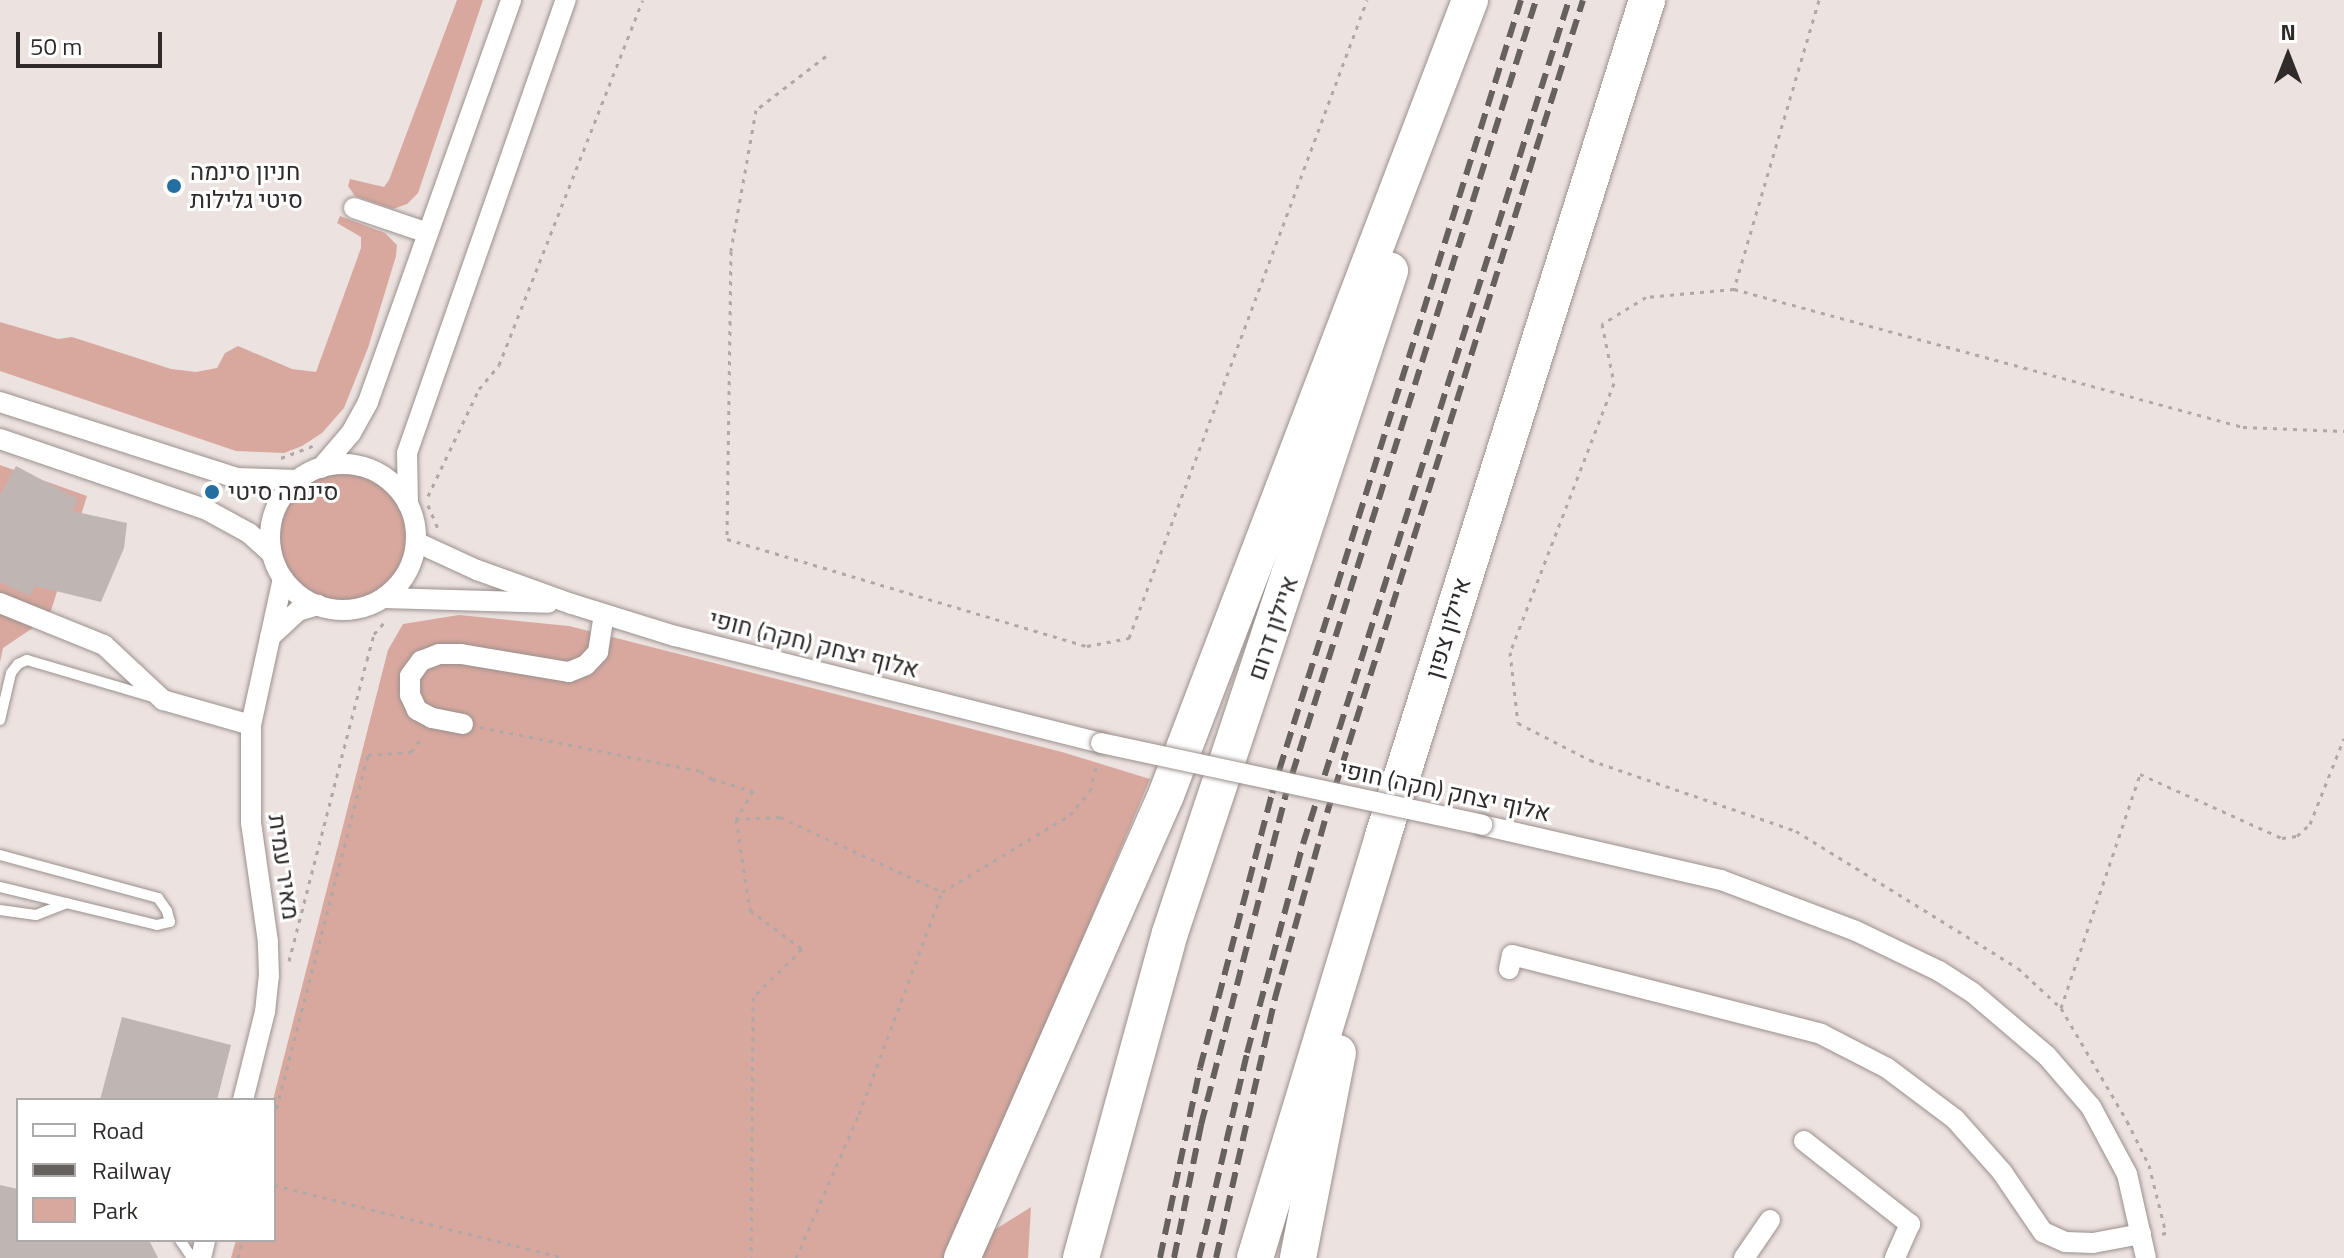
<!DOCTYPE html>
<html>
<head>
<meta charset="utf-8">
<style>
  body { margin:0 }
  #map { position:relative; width:2344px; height:1258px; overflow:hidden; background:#ece2df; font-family:"Titillium Web",Heebo,sans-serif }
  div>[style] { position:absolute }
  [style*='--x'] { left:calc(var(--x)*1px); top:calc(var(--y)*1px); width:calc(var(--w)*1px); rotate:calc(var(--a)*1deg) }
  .green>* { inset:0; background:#d8a89e }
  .round { border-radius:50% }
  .building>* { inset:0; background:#bfb5b3 }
  .path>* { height:3px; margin-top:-1.5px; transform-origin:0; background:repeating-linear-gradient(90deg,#b0a8a6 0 4px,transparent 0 10px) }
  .roads { filter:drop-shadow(0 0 2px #9a908e) drop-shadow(0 0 2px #9a908e) }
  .lane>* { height:10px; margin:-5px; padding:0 5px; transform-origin:5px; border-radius:5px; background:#fff }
  .street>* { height:20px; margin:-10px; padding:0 10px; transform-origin:10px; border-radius:10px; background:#fff }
  .street>.ring { margin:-10px; padding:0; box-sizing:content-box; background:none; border:20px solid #fff; border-radius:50% }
  .highway>* { height:36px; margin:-18px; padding:0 18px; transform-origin:18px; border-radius:18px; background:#fff }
  .rail>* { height:6px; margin-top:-3px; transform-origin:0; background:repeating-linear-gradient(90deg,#66615f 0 16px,transparent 0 24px) }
  .bridges { filter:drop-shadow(0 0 2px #9a908e) drop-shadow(0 0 2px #9a908e) }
  .street-bridge>* { height:20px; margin:-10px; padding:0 10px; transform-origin:10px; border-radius:10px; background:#fff }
  .dots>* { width:22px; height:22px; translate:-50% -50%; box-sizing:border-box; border:4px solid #fff; border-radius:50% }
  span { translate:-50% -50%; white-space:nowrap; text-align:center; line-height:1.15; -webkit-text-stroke:6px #fff; paint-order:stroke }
  .poi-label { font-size:24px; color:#2f2b2a }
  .left { translate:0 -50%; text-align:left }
  .street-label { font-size:24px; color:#2f2b2a }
  .legend { position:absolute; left:16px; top:1098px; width:260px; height:144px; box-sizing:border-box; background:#fff; border:2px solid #acaaaa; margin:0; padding:10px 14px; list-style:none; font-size:24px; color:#2f2b2a }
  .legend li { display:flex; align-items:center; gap:16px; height:40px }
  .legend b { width:40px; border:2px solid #acaaaa }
  .north { position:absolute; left:2248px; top:16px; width:80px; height:80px; -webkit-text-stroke:6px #fff; paint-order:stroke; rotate:0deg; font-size:22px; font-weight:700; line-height:32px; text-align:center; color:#2f2b2a }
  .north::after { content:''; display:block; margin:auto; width:28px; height:36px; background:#2f2b2a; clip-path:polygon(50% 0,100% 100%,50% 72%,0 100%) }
  .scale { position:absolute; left:16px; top:32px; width:146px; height:36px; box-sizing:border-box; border:4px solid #2f2b2a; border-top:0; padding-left:10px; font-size:24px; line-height:28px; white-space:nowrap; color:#2f2b2a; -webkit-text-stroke:6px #fff; paint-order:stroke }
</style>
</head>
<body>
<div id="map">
  <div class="green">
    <div style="clip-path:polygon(457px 0,483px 0,418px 193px,407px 204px,393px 209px,355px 196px,348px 186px,350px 179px,384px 187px,389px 180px)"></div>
    <div style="clip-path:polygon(340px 216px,385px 233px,397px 245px,396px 256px,368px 348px,344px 408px,322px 433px,302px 446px,284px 453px,236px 451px,0 371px,0 322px,58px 339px,72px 337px,171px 369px,196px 372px,217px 368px,225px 353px,238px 346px,292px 369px,316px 372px,361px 248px,361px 237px,337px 223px)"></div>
    <div style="clip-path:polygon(0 465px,87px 496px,49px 617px,3px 648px,0 662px)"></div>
    <div class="round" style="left:280px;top:473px;width:128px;height:128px"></div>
    <div style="clip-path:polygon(459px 615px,569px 626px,1062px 752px,1150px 779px,948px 1258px,231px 1258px,236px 1240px,274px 1240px,273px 1100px,388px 650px,403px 624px)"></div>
    <div style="clip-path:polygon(1031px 1207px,1028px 1258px,978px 1258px,991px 1232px)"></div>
  </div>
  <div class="building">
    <div style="clip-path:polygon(16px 466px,78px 499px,72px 511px,127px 523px,124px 548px,101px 602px,35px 586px,30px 596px,0 582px,0 496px)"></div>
    <div style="clip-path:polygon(122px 1017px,231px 1045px,217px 1100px,100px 1100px)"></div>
    <div style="clip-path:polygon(0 1185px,18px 1189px,18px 1240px,149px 1240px,158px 1258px,0 1258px)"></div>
  </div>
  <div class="path">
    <div style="--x:1819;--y:0;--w:301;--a:106.4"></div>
    <div style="--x:1734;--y:289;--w:88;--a:174.8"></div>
    <div style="--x:1646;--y:297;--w:52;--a:148.5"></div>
    <div style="--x:1602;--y:324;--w:60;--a:78.5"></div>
    <div style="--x:1614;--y:383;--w:288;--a:111.1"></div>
    <div style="--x:1510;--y:652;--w:71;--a:83.6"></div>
    <div style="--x:1518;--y:723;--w:81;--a:27.2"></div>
    <div style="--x:1590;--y:760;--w:218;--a:19"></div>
    <div style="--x:1796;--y:831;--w:261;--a:31.7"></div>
    <div style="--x:2018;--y:968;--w:59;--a:42.9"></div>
    <div style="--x:2061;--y:1008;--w:247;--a:-71.3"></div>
    <div style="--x:2140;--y:774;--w:156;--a:24.3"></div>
    <div style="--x:2282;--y:838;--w:15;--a:-8"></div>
    <div style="--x:2297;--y:836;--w:18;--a:-43"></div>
    <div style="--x:2310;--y:824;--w:92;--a:-68.4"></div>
    <div style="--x:826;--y:56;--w:88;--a:142.4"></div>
    <div style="--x:756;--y:110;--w:143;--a:100.1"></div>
    <div style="--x:731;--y:251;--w:288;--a:90.8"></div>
    <div style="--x:727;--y:539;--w:376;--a:16.6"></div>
    <div style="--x:1087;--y:646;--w:43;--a:-10.8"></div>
    <div style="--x:1129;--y:638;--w:681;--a:-69.54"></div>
    <div style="--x:1734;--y:289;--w:527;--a:15.17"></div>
    <div style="--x:2243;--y:427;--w:101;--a:2.3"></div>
    <div style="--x:281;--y:458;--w:36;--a:-21"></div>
    <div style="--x:428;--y:496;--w:119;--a:-64.5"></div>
    <div style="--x:479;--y:389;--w:31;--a:-50"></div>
    <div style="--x:499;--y:365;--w:392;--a:-68.5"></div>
    <div style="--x:428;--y:505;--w:28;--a:67"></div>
    <div style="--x:480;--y:727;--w:225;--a:11.3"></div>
    <div style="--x:701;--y:771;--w:14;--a:36"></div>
    <div style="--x:712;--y:779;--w:43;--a:16.3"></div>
    <div style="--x:753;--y:791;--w:33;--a:121"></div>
    <div style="--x:736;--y:819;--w:92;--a:81.3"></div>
    <div style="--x:750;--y:910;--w:65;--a:36.9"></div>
    <div style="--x:802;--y:949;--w:69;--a:135.6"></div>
    <div style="--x:753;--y:997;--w:261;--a:90.4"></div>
    <div style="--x:736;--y:819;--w:44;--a:-2.6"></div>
    <div style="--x:780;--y:817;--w:176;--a:24.8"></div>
    <div style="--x:289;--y:961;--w:311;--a:-75.5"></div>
    <div style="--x:367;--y:660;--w:27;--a:-75"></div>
    <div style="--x:374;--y:634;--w:18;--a:-49"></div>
    <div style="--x:2061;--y:1008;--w:131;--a:59.7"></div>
    <div style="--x:2127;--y:1121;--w:49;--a:63.4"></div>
    <div style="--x:2149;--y:1165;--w:70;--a:76"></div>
    <div style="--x:2166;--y:1233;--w:6;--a:171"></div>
    <div style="--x:274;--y:1118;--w:375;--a:-75.5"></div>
    <div style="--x:368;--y:755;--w:43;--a:-4"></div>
    <div style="--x:411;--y:752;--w:20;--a:-53"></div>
    <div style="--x:274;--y:1185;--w:299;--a:14.1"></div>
    <div style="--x:238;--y:1258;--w:18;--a:-77"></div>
    <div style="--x:796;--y:1258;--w:157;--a:-66.4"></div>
    <div style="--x:859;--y:1114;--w:237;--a:-69.5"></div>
    <div style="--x:942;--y:892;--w:149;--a:-31"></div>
    <div style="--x:1070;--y:815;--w:31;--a:-50"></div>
    <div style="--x:1090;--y:791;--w:29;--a:-76"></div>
  </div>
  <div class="roads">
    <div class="lane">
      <div style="--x:0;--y:720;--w:48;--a:-76.8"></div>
      <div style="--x:11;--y:673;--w:11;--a:-52"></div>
      <div style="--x:18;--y:664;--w:10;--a:-24"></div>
      <div style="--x:27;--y:660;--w:131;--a:16.4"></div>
      <div style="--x:0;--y:855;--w:164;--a:15.2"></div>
      <div style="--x:158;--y:898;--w:16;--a:55"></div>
      <div style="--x:167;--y:911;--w:11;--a:75"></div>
      <div style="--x:170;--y:922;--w:13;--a:167"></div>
      <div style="--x:157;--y:925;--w:162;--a:-166.4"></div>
      <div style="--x:0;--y:910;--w:36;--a:8"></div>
      <div style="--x:36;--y:915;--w:33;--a:-21"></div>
      <div style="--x:180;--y:1240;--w:22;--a:56"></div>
    </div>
    <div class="street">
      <div style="--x:354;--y:208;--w:78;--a:18.7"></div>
      <div style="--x:0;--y:402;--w:249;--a:17.8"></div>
      <div style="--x:237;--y:478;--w:61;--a:1.9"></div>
      <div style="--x:0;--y:439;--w:217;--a:18.9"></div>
      <div style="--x:205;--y:509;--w:50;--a:28.6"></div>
      <div style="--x:249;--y:533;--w:31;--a:42"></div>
      <div class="ring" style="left:270px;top:464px;width:126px;height:126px"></div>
      <div style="--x:321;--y:468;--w:46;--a:-49.4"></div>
      <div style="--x:351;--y:433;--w:35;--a:-61"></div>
      <div style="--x:368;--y:402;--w:427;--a:-70.4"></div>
      <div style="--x:408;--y:504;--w:51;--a:-91.1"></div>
      <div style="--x:407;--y:453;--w:480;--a:-70.7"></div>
      <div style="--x:416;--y:542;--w:67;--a:24.7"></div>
      <div style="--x:477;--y:570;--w:101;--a:19.7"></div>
      <div style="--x:572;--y:604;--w:108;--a:17.3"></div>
      <div style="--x:675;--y:636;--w:439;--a:14.1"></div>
      <div style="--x:384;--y:598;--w:164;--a:1.7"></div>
      <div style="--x:0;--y:603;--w:112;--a:22"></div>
      <div style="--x:104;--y:645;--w:81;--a:43"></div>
      <div style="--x:163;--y:700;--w:91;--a:15.9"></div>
      <div style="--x:270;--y:637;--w:38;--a:-43"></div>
      <div style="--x:298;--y:611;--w:21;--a:-17"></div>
      <div style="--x:463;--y:724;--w:32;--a:-169"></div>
      <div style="--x:432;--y:718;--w:17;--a:-152"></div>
      <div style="--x:417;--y:710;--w:17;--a:-115"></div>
      <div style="--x:410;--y:695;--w:19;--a:-90"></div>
      <div style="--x:410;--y:676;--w:19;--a:-54"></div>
      <div style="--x:421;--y:661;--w:19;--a:-21"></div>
      <div style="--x:439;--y:654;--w:22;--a:0"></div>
      <div style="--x:461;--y:654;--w:109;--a:9.5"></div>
      <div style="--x:569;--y:672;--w:18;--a:-22"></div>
      <div style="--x:586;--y:665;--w:18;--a:-47"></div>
      <div style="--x:598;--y:652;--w:38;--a:-81"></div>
      <div style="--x:1482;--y:825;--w:245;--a:13"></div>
      <div style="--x:1721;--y:880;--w:144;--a:20.7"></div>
      <div style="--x:1856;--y:931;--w:92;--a:25.7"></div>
      <div style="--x:1939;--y:971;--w:40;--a:32.9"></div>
      <div style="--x:1973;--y:993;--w:97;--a:40.4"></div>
      <div style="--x:2047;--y:1056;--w:67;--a:49.2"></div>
      <div style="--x:2091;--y:1107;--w:76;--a:61.8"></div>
      <div style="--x:2127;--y:1174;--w:86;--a:77.3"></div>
      <div style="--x:1509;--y:969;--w:14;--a:-78"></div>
      <div style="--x:1512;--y:955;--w:319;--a:14.3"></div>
      <div style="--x:1821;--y:1034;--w:74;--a:27.3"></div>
      <div style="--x:1887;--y:1068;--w:85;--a:36.9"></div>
      <div style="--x:1955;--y:1119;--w:71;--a:48.4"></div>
      <div style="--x:2002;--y:1172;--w:73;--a:55.7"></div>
      <div style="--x:2043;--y:1232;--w:24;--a:24"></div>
      <div style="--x:2065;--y:1242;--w:28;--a:2"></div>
      <div style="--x:2093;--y:1243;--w:49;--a:-10.6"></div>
      <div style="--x:243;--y:1100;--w:91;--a:-76"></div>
      <div style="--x:265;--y:1012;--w:36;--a:-84"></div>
      <div style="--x:269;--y:976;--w:34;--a:-92"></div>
      <div style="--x:268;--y:942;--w:120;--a:-98.1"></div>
      <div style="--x:251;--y:823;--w:98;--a:-90"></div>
      <div style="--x:251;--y:725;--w:150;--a:-77.7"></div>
      <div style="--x:1804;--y:1141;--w:135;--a:38.1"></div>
      <div style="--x:1910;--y:1224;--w:37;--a:114"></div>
      <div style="--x:201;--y:1258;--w:18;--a:-77"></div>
      <div style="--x:1744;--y:1258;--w:46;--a:-55.6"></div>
    </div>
    <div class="highway">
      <div style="--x:962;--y:1258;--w:506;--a:-66.22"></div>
      <div style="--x:1166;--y:795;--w:851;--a:-69.07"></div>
      <div style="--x:1081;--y:1258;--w:337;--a:-74.7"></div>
      <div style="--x:1170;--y:933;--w:698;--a:-71.62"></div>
      <div style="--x:1255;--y:1258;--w:441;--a:-73.1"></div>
      <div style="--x:1383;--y:836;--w:877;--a:-72.47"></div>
      <div style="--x:1298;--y:1258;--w:209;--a:-79"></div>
    </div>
  </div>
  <div class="rail">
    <div style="--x:1160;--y:1258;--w:194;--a:-78.1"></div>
    <div style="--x:1200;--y:1068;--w:284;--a:-75.3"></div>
    <div style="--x:1272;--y:793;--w:831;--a:-72.57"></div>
    <div style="--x:1174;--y:1258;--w:136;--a:-78.5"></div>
    <div style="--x:1201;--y:1125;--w:339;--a:-75.6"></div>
    <div style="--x:1285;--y:797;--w:836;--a:-72.52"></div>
    <div style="--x:1199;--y:1258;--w:211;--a:-76.8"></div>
    <div style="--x:1247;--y:1053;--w:216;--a:-75"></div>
    <div style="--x:1303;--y:844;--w:885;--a:-72.51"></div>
    <div style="--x:1216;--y:1258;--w:267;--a:-77.2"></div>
    <div style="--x:1275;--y:998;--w:192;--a:-74.3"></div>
    <div style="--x:1327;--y:813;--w:852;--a:-72.52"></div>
  </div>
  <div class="bridges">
    <div class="street-bridge">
      <div style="--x:1101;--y:743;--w:390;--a:12.1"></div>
    </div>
  </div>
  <div class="dots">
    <div style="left:174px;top:186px;background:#246fa2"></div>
    <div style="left:212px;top:492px;background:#246fa2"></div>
  </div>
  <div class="poi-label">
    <span class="left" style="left:190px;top:186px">חניון סינמה<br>סיטי גלילות</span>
    <span class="left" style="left:228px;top:492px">סינמה סיטי</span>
  </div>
  <div class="street-label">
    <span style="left:1273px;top:628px;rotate:-71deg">איילון דרום</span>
    <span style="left:1448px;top:628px;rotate:-73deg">איילון צפון</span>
    <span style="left:814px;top:644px;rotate:14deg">אלוף יצחק (חקה) חופי</span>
    <span style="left:1445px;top:791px;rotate:12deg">אלוף יצחק (חקה) חופי</span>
    <span style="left:284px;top:867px;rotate:82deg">מאיר עמית</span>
  </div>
  <ul class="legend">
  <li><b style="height:10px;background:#fff"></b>Road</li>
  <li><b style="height:10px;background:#66615f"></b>Railway</li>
  <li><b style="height:22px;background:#d8a89e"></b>Park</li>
  </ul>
  <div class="north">N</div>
  <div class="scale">50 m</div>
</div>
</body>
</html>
